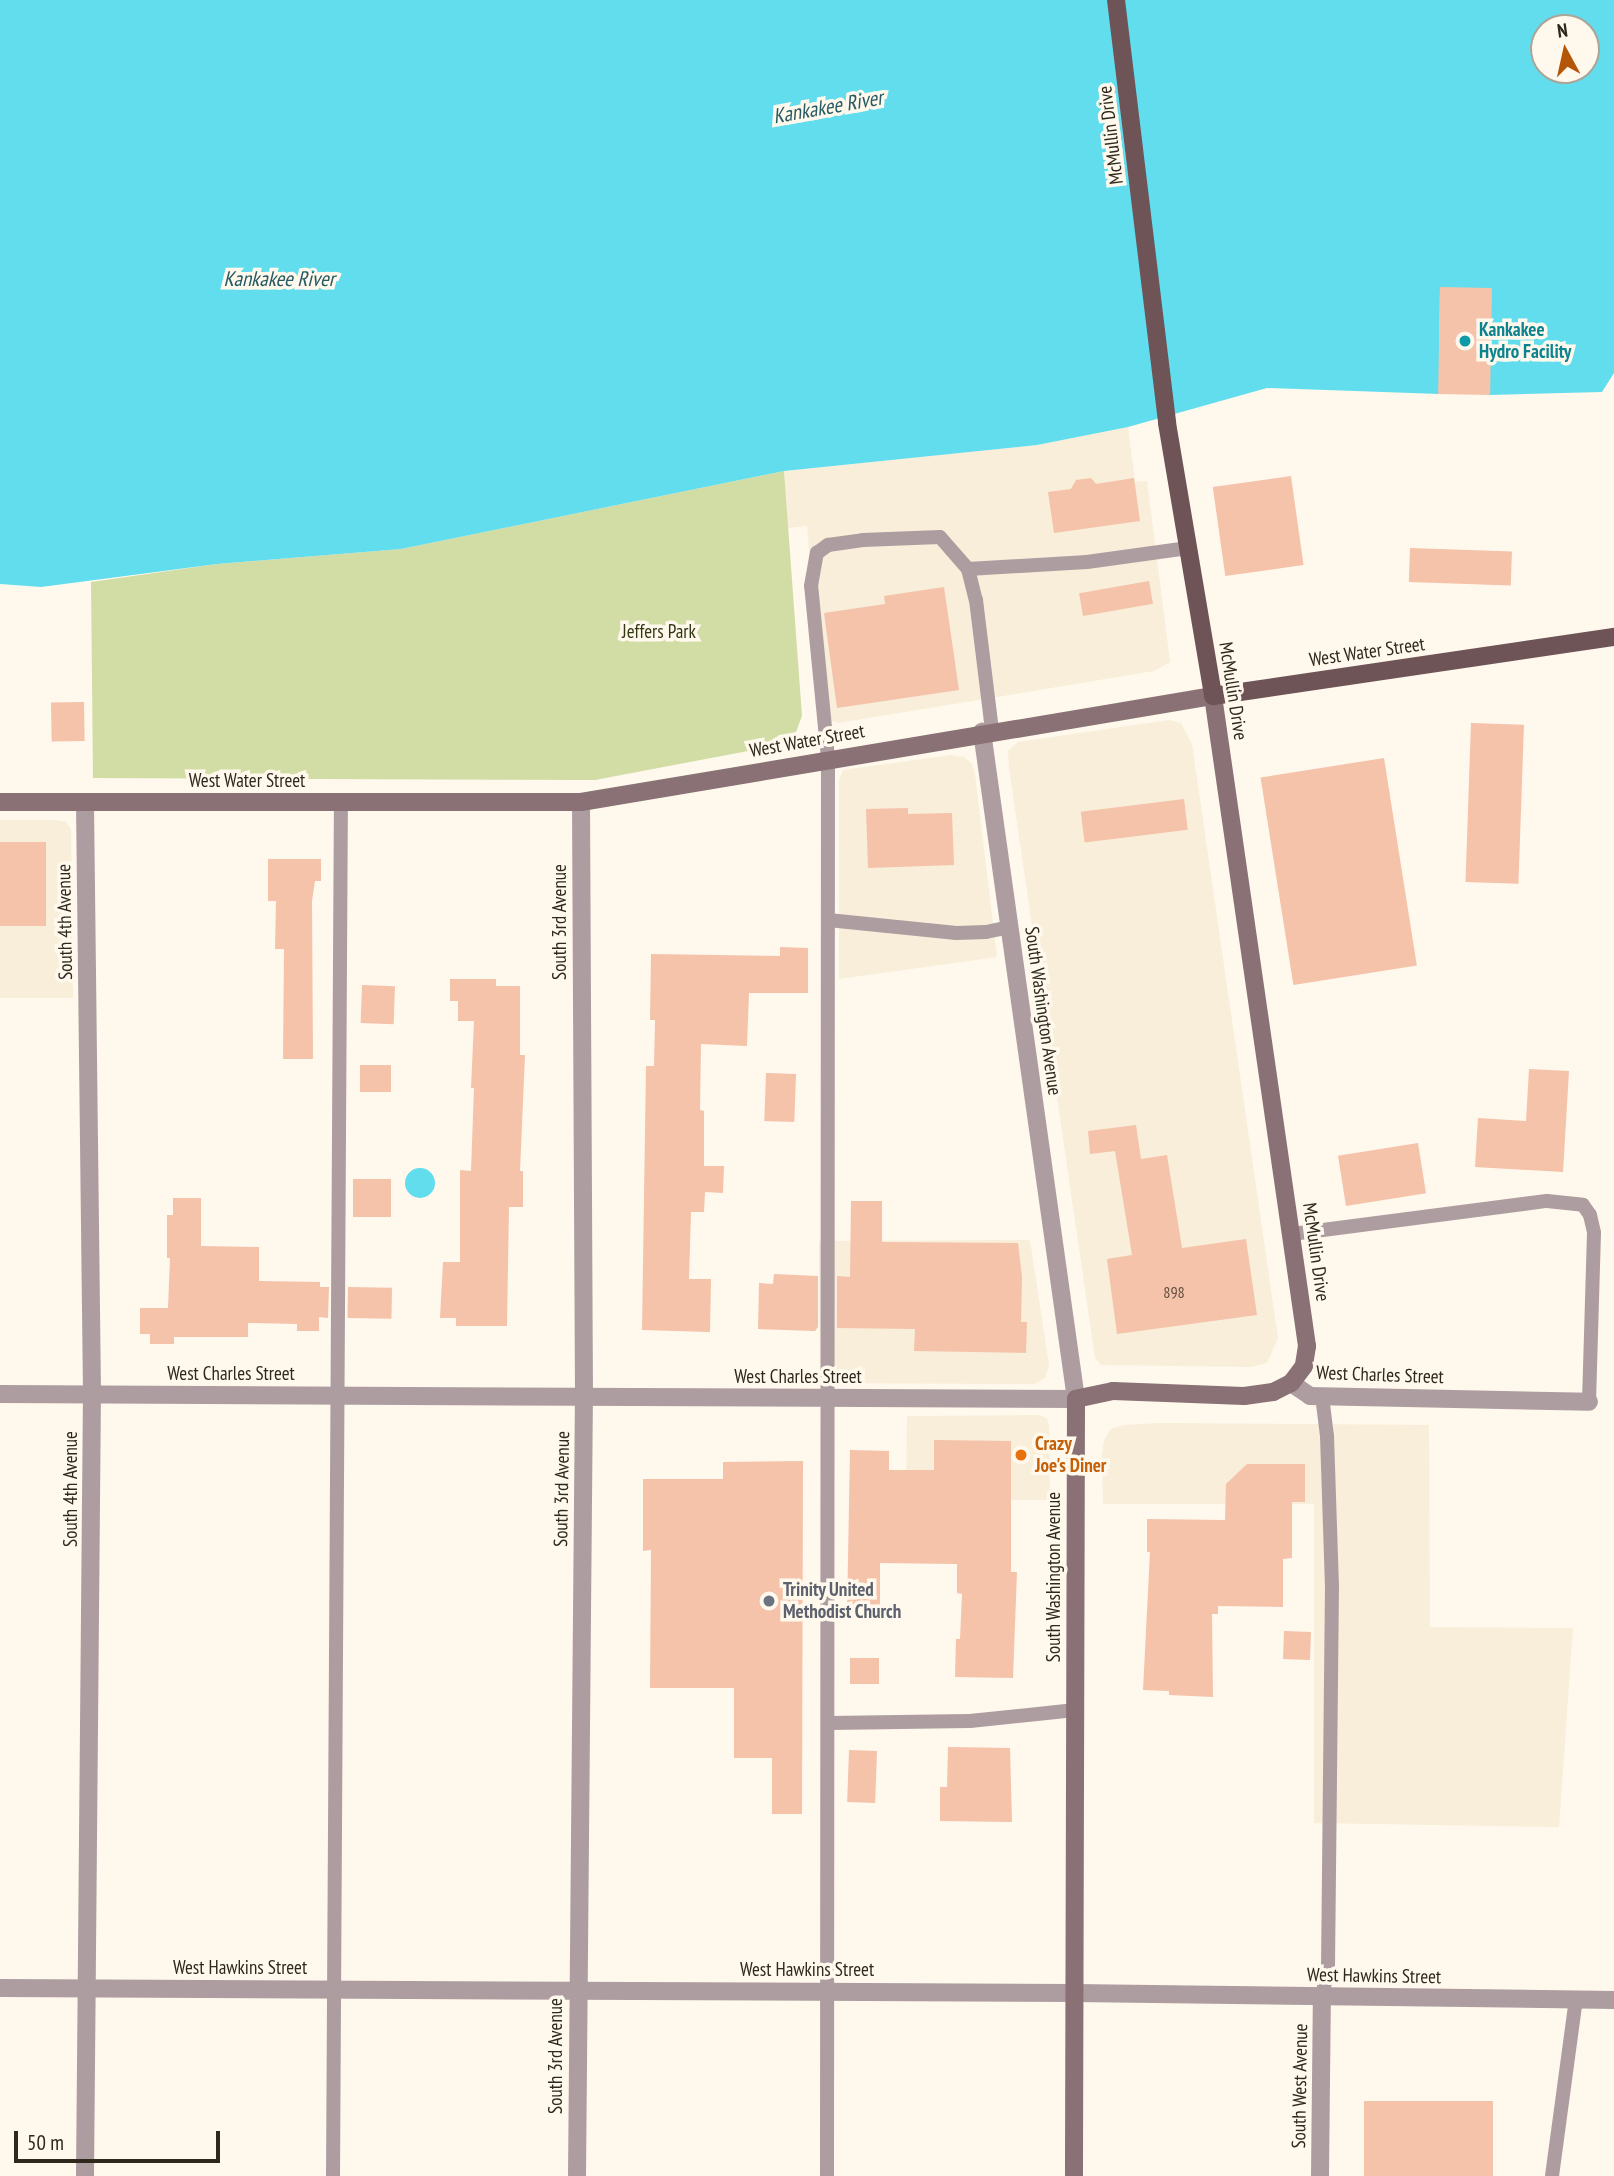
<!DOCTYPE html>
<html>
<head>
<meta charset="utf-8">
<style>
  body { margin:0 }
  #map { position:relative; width:1614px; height:2176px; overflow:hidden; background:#fff8ec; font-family:"PT Sans Narrow",sans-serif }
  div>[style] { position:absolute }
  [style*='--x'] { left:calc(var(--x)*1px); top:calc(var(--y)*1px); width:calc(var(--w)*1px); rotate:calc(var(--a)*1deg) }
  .commercial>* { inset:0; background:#f8eed9 }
  .green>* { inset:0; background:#d2dca5 }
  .water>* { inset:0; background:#61ddee }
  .round { border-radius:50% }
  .building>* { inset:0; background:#f5c2aa; transform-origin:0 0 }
  .lane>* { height:14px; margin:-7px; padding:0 7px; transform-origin:7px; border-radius:7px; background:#ae9da0 }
  .street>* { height:18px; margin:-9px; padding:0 9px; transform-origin:9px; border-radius:9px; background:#ae9da0 }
  .secondary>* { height:18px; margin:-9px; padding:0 9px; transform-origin:9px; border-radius:9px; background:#897175 }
  .primary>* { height:18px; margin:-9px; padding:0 9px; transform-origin:9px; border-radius:9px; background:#6e5357 }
  .dots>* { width:19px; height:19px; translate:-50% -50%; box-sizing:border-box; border:4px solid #fff8ec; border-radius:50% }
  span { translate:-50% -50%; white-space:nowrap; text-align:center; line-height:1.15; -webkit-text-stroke:7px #fff8ec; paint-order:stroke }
  .number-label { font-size:16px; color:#604e40 }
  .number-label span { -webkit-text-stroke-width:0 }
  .street-label { font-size:19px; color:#2e281d }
  .culture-label { font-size:19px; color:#0d838f; font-weight:700 }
  .left { translate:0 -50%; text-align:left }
  .park-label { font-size:19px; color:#323712 }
  .food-label { font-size:19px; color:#c56008; font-weight:700 }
  .worship-label { font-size:19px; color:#5b616d; font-weight:700 }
  .water-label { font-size:21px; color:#265b63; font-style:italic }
  .north { position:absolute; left:1530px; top:14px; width:70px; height:70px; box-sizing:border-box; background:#fff8ec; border:2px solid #aba599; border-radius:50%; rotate:352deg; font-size:19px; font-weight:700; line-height:28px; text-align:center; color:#2e281d }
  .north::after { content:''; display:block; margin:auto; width:24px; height:32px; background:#b45607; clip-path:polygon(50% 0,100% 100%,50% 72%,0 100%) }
  .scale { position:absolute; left:14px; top:2131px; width:206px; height:32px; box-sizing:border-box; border:4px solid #2e281d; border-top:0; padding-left:9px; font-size:21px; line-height:24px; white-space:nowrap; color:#2e281d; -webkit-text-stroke:5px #fff8ec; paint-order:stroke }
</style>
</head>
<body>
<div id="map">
  <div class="commercial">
    <div style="clip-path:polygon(1128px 427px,1135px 482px,1147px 481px,1170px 662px,1154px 671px,838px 723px,829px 720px,823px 708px,807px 526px,788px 528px,784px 471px,1037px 445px)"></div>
    <div style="clip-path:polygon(1169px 720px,1181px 723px,1192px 744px,1278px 1338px,1267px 1363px,1251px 1367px,1101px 1365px,1095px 1358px,1009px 768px,1008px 751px,1018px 742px)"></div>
    <div style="clip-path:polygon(951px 755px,964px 757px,972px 764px,975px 774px,997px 957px,839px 979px,839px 780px,843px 770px)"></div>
    <div style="clip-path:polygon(0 820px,55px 820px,66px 822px,71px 829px,73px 998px,0 998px)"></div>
    <div style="clip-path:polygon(1030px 1240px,1049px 1366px,1045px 1378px,1034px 1384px,820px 1383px,819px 1241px)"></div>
    <div style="clip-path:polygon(1037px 1415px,1047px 1418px,1049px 1426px,1050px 1500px,906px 1499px,907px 1416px)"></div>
    <div style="clip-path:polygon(1159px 1423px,1429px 1425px,1430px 1627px,1573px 1628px,1559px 1827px,1314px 1823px,1314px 1504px,1103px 1504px,1102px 1455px,1104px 1440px,1111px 1429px,1124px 1425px)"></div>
  </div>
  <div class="green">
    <div style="clip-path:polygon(784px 471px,802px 716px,794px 737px,774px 746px,595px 780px,93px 778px,91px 582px,217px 564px,401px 549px)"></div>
  </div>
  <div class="water">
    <div style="clip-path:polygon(evenodd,0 0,1614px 0,1614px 373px,1602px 392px,1490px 395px,1440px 288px,1439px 394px,1267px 388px,1128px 427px,1037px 445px,784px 471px,401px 549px,217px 564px,41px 587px,0 584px,0 0,1544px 28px,1586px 28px,1586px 70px,1544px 70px,1544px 28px)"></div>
    <div class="round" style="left:405px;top:1168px;width:30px;height:30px"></div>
  </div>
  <div class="building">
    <div style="left:1440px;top:287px;width:52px;height:107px;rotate:1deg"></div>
    <div style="left:1291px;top:476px;width:90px;height:79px;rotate:82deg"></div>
    <div style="clip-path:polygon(1091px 478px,1096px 484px,1134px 478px,1140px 521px,1054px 533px,1048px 492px,1071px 489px,1076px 480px)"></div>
    <div style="left:1410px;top:548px;width:102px;height:34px;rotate:2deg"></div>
    <div style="left:1149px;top:581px;width:23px;height:71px;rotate:80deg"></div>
    <div style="clip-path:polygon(944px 587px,959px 690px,837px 708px,824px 613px,885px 604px,884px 596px)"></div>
    <div style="left:84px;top:702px;width:39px;height:33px;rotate:89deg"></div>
    <div style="left:1471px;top:723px;width:53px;height:159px;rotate:2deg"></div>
    <div style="left:1384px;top:758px;width:210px;height:125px;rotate:81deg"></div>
    <div style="left:1184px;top:799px;width:31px;height:104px;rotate:83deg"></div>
    <div style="clip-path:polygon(908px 808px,908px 814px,952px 813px,954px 865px,868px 868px,866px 809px)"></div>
    <div style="left:0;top:842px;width:46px;height:84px"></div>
    <div style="clip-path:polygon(268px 859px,321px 859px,321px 881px,315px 881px,312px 901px,313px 1059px,283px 1059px,284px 949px,275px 949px,276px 901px,268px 901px)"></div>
    <div style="clip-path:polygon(780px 947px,808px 948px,808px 993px,749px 993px,747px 1046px,701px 1044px,700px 1110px,704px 1111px,704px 1166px,724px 1166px,723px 1193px,705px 1192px,704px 1212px,691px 1212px,689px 1279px,711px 1279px,710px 1332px,642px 1330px,646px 1066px,654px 1066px,655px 1020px,650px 1020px,651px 954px,780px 956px)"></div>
    <div style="clip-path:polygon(450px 979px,496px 979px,496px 986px,520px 986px,520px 1055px,525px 1055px,520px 1171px,523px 1171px,523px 1207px,509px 1207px,507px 1326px,456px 1326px,456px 1318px,440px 1318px,443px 1262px,460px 1262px,460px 1170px,471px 1171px,474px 1088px,471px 1088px,474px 1021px,458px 1021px,458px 1001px,450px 1001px)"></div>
    <div style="left:362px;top:985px;width:33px;height:38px;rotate:2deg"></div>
    <div style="left:360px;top:1065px;width:31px;height:27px"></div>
    <div style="clip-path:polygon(1529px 1069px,1569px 1071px,1563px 1172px,1475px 1167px,1478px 1118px,1526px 1121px)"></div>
    <div style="left:766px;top:1073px;width:30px;height:48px;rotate:2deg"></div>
    <div style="clip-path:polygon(1136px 1125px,1141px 1159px,1167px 1155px,1182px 1248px,1246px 1239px,1257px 1315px,1117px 1334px,1107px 1259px,1132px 1255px,1115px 1151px,1090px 1154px,1088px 1131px)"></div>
    <div style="left:1418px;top:1143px;width:51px;height:81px;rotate:81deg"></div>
    <div style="left:353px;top:1179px;width:38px;height:38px"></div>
    <div style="clip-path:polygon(173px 1198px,201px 1198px,201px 1246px,259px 1247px,259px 1281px,320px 1282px,320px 1287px,329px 1287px,328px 1318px,319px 1317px,319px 1331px,297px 1331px,297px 1324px,248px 1323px,248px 1337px,174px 1337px,174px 1344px,150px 1344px,150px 1334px,140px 1334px,140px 1308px,168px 1308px,170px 1258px,167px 1258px,167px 1215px,173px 1215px)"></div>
    <div style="clip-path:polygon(851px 1201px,882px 1201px,882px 1242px,1018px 1243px,1022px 1277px,1021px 1322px,1027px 1322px,1026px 1353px,914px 1351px,915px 1329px,837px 1328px,837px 1276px,850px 1277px)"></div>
    <div style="clip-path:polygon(774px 1274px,818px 1276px,818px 1327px,815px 1331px,758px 1329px,759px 1283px,773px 1284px)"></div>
    <div style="left:348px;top:1287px;width:44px;height:31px;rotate:1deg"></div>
    <div style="clip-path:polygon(934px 1440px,1011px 1441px,1011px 1572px,1017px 1572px,1013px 1678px,955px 1677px,956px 1639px,960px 1639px,962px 1594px,957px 1593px,957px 1564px,880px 1563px,880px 1614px,847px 1614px,850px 1450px,889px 1451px,889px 1470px,934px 1470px)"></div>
    <div style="clip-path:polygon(803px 1461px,802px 1814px,772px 1814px,772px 1758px,734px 1758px,734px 1688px,650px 1688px,651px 1550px,643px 1551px,643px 1479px,723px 1479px,723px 1462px)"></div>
    <div style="clip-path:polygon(1247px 1464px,1305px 1464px,1305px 1502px,1292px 1502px,1292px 1558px,1283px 1559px,1283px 1607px,1218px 1606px,1218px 1614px,1212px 1614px,1213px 1697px,1169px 1695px,1169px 1691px,1143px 1690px,1150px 1552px,1147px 1552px,1147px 1519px,1225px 1520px,1226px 1484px)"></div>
    <div style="left:1284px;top:1631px;width:27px;height:28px;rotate:2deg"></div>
    <div style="left:850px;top:1658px;width:29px;height:26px"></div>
    <div style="clip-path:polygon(948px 1747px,1010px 1748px,1012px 1822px,940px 1821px,940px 1787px,947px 1787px)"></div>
    <div style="left:849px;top:1750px;width:28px;height:52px;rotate:2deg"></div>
    <div style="left:1364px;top:2101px;width:129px;height:75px"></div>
  </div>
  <div class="lane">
    <div style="--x:968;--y:569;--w:119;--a:-3.4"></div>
    <div style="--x:1087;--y:562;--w:102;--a:-7.9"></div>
    <div style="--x:828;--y:920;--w:129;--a:5.8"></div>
    <div style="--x:956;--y:933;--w:30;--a:-2"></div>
    <div style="--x:986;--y:932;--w:25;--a:-12"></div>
    <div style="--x:1292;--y:1234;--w:257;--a:-7.4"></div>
    <div style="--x:1547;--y:1201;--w:36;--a:6"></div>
    <div style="--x:1583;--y:1205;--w:12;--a:55"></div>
    <div style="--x:1590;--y:1215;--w:18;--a:77"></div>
    <div style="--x:1594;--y:1233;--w:169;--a:91.7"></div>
    <div style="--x:1322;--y:1396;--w:40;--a:82.9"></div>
    <div style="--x:1327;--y:1436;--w:149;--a:88.1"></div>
    <div style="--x:1332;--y:1585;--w:383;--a:90.6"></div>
    <div style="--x:1328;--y:1968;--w:30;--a:102"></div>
    <div style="--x:829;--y:1723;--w:141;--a:-0.8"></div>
    <div style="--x:970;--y:1721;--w:106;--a:-6"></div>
    <div style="--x:333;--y:2176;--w:1374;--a:-89.67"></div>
    <div style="--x:827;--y:2176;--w:1418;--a:-89.96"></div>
    <div style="--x:828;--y:758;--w:173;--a:-95.6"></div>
    <div style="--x:811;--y:586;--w:34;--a:-80"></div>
    <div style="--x:817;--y:553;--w:14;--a:-36"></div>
    <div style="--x:828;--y:545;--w:35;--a:-8"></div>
    <div style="--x:863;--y:540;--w:77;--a:-2.2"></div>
    <div style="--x:940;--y:537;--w:43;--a:48.8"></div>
    <div style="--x:968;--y:569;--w:32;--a:76"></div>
    <div style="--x:976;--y:600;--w:132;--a:83"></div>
    <div style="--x:1552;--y:2176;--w:179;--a:-82.3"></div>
  </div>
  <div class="street">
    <div style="--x:1291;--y:1383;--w:23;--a:34"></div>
    <div style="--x:1310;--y:1396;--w:279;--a:1.2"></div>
    <div style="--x:0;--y:1394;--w:1076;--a:0.27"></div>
    <div style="--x:1076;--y:1399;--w:674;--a:-98.02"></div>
    <div style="--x:0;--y:1988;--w:1074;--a:0.27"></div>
    <div style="--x:1074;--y:1993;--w:540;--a:0.74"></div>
    <div style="--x:85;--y:2176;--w:782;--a:-89.49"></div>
    <div style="--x:92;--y:1394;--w:592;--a:-90.68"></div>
    <div style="--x:577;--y:2176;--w:779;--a:-89.49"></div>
    <div style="--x:584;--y:1397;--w:595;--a:-90.29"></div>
    <div style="--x:1320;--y:2176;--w:179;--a:-89.4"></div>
  </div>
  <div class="secondary">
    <div style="--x:0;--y:802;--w:581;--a:0"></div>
    <div style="--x:581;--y:802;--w:641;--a:-9.52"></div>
    <div style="--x:1213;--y:696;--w:657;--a:81.77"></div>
    <div style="--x:1307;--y:1346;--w:20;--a:99"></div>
    <div style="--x:1304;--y:1366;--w:21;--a:127"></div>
    <div style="--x:1291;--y:1383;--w:20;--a:153"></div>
    <div style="--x:1273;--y:1392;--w:29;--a:172"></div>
    <div style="--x:1244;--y:1396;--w:131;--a:-177.8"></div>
    <div style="--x:1113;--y:1391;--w:38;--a:168"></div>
    <div style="--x:1076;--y:1399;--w:777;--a:90.15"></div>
  </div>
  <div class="primary">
    <div style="--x:1116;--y:0;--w:426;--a:83.1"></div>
    <div style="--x:1167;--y:423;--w:277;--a:80.4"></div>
    <div style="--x:1213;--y:696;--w:405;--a:-8.4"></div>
  </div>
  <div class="dots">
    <div style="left:1465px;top:341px;background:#0f9aa8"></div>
    <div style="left:1021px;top:1455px;background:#e8710a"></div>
    <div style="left:769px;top:1601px;background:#6b7280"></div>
  </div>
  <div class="number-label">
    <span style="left:1174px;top:1292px">898</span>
  </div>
  <div class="street-label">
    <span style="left:1111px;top:135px;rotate:-97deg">McMullin Drive</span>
    <span style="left:1367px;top:652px;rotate:-8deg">West Water Street</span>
    <span style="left:1233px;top:691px;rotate:81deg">McMullin Drive</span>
    <span style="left:807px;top:741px;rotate:-10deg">West Water Street</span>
    <span style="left:247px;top:781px">West Water Street</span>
    <span style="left:65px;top:922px;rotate:-91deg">South 4th Avenue</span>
    <span style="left:560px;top:922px;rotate:-90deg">South 3rd Avenue</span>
    <span style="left:1043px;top:1011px;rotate:82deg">South Washington Avenue</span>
    <span style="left:1316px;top:1252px;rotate:82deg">McMullin Drive</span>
    <span style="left:231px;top:1374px">West Charles Street</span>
    <span style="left:1380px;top:1375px;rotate:2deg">West Charles Street</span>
    <span style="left:798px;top:1377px">West Charles Street</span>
    <span style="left:71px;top:1489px;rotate:-90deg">South 4th Avenue</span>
    <span style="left:562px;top:1489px;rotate:-89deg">South 3rd Avenue</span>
    <span style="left:1054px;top:1577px;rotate:-90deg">South Washington Avenue</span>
    <span style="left:240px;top:1968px">West Hawkins Street</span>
    <span style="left:807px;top:1970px">West Hawkins Street</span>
    <span style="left:1374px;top:1976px;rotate:1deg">West Hawkins Street</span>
    <span style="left:556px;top:2056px;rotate:-90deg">South 3rd Avenue</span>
    <span style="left:1300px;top:2086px;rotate:-89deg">South West Avenue</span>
  </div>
  <div class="culture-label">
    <span class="left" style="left:1479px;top:341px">Kankakee<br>Hydro Facility</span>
  </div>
  <div class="park-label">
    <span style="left:659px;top:632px">Jeffers Park</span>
  </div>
  <div class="food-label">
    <span class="left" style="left:1035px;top:1455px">Crazy<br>Joe's Diner</span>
  </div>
  <div class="worship-label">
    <span class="left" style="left:783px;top:1601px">Trinity United<br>Methodist Church</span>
  </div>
  <div class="water-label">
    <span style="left:828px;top:107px;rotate:-10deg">Kankakee River</span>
    <span style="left:279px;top:279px">Kankakee River</span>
  </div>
  <div class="north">N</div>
  <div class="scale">50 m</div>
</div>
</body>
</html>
